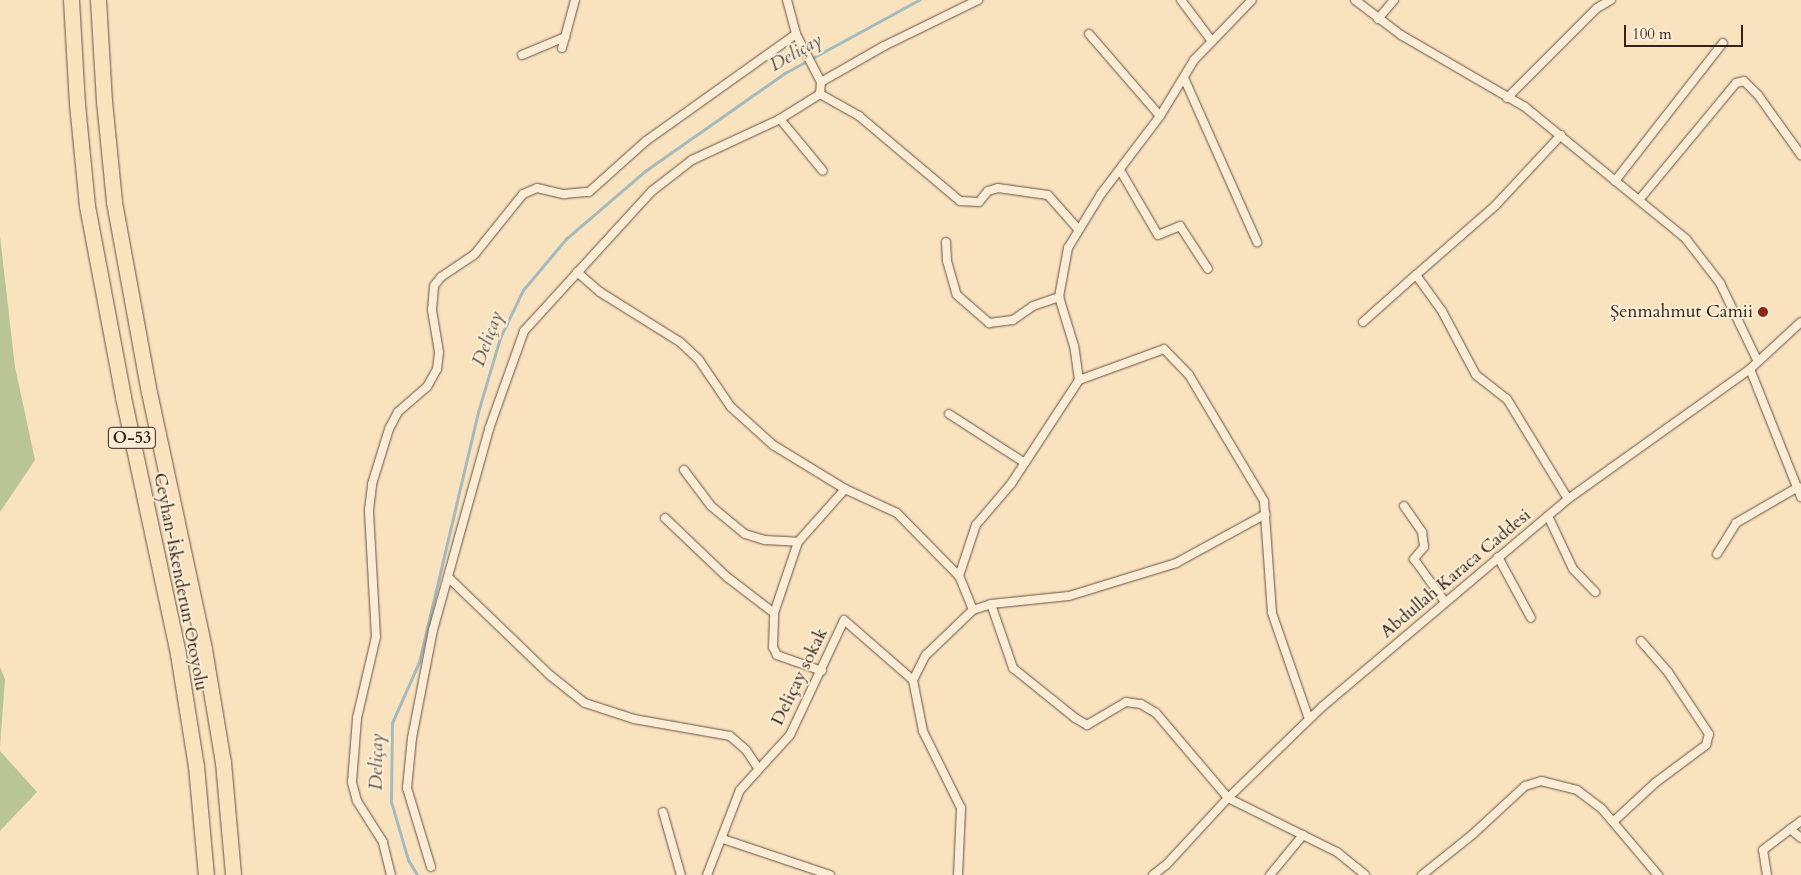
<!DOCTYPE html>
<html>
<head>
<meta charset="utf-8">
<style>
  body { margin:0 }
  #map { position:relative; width:1801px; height:875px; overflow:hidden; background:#f9e3bf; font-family:Cardo,serif }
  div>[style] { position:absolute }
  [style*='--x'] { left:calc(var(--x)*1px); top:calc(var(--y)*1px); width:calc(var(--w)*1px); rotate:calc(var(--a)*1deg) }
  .green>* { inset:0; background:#b9c596 }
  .stream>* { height:2.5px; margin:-1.25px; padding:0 1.25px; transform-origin:1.25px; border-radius:1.25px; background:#a4bbbe }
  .roads { filter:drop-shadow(0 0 1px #665242) drop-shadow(0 0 1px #665242) }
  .minor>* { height:8px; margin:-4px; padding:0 4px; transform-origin:4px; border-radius:4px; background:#fbedd5 }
  .motorway>* { height:15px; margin:-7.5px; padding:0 7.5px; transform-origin:7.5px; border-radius:7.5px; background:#f9e3bf }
  .dots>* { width:14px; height:14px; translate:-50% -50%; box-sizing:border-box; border:2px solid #fbedd5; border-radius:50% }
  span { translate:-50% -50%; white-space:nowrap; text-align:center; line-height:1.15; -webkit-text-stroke:4px #fbedd5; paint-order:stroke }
  .shield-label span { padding:1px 4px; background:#fbedd5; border:1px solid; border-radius:4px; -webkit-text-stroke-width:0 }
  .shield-label { font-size:16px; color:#352219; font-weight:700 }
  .poi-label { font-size:18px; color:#352219 }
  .right { translate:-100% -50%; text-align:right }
  .street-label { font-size:18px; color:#352219 }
  .water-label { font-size:19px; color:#56504b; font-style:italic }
  .scale { position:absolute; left:1624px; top:25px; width:119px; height:22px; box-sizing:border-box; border:2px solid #352219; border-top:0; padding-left:6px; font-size:15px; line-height:18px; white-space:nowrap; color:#352219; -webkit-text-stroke:4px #fbedd5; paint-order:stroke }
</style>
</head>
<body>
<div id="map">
  <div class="green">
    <div style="clip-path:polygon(0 236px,15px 367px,35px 460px,0 512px)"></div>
    <div style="clip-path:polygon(0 667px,5px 679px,0 747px)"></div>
    <div style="clip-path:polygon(0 751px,37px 792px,0 831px)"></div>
  </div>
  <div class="stream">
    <div style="--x:417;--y:875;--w:17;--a:-121"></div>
    <div style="--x:408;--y:860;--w:60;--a:-106.3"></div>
    <div style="--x:391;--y:802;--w:79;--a:-89.3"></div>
    <div style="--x:392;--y:723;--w:67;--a:-66.1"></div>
    <div style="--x:419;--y:662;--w:257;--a:-76.7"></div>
    <div style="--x:478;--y:412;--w:77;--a:-73.4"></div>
    <div style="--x:500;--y:338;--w:53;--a:-64.4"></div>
    <div style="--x:523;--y:290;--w:67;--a:-49.9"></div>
    <div style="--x:566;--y:239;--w:104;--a:-40.7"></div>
    <div style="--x:645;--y:171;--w:171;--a:-35"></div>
    <div style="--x:785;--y:73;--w:153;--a:-28.6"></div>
  </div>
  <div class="roads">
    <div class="minor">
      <div style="--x:787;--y:0;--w:35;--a:75"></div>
      <div style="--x:796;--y:34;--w:54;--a:62.5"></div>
      <div style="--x:821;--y:82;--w:12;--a:95"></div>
      <div style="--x:820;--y:94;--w:45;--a:29.4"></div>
      <div style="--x:859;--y:116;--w:132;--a:40.1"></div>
      <div style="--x:960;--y:201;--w:19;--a:3"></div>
      <div style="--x:979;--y:202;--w:14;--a:-51"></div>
      <div style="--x:988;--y:191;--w:10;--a:-17"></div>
      <div style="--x:998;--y:188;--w:50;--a:8"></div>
      <div style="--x:1048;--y:195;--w:45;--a:48.6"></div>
      <div style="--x:1181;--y:0;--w:50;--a:53.1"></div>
      <div style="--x:1355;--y:0;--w:58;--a:37.3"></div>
      <div style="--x:1401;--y:35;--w:143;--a:30.1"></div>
      <div style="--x:1525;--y:107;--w:208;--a:39.3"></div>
      <div style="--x:1686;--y:239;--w:56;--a:52.3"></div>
      <div style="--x:1720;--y:283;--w:85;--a:64.3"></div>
      <div style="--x:1378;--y:19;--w:25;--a:-50"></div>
      <div style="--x:1089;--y:34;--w:108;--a:49.1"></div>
      <div style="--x:562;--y:48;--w:50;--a:-74.8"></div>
      <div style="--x:522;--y:55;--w:47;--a:-22.7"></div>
      <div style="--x:1184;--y:78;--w:180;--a:66"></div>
      <div style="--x:821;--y:82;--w:73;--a:-29.7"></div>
      <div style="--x:884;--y:46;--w:105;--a:-26.1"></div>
      <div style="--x:1507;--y:98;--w:127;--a:-45"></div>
      <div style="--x:1597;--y:8;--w:16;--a:-30"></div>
      <div style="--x:780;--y:119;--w:67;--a:50.4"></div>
      <div style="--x:1561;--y:135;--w:96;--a:132.9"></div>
      <div style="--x:1496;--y:205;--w:106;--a:138.8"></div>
      <div style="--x:1416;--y:275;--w:44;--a:54.2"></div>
      <div style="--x:1442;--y:311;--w:72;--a:62"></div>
      <div style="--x:1476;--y:375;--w:39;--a:38"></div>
      <div style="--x:1507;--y:399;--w:117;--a:58.6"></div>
      <div style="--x:1120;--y:170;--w:75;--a:59.7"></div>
      <div style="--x:1158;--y:235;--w:24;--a:-22"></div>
      <div style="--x:1180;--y:226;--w:51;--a:56.9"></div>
      <div style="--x:1615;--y:181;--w:175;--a:-52"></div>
      <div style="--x:1639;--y:200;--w:152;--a:-50.3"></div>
      <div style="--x:1736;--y:83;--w:8;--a:-14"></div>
      <div style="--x:1744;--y:81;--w:20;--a:45"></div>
      <div style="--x:1758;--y:95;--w:74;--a:54.4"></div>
      <div style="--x:946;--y:242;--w:19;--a:87"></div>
      <div style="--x:947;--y:261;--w:35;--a:74"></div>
      <div style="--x:957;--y:295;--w:43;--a:41.2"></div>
      <div style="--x:989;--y:323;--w:24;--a:-7"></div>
      <div style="--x:1013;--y:320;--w:24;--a:-35"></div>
      <div style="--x:1033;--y:306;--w:28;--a:-19"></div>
      <div style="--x:577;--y:272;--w:30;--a:41"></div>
      <div style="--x:600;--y:292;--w:94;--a:32"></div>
      <div style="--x:680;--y:342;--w:26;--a:43"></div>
      <div style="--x:699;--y:360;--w:57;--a:55.8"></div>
      <div style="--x:731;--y:407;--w:57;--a:42.1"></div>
      <div style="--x:773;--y:445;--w:84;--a:31.4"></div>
      <div style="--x:845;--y:489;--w:57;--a:24.8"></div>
      <div style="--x:897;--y:513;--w:88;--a:45.5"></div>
      <div style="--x:1363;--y:322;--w:71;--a:-41.6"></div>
      <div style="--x:1750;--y:369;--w:138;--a:68.3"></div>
      <div style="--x:1079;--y:380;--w:90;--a:-20"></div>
      <div style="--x:1164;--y:349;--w:36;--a:46"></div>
      <div style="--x:1189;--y:375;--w:147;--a:59.2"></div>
      <div style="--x:1264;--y:501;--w:112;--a:85.9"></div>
      <div style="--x:1272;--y:613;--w:112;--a:70.8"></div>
      <div style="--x:949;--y:414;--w:90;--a:32.8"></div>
      <div style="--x:684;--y:470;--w:45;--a:53.1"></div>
      <div style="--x:711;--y:506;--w:44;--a:39.5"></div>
      <div style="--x:745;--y:534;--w:21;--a:17"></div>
      <div style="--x:765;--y:540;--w:33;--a:3"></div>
      <div style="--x:1404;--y:506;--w:32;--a:55"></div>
      <div style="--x:1422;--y:532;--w:15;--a:82"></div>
      <div style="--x:1424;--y:547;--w:16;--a:130"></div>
      <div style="--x:1414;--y:559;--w:53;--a:54.2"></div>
      <div style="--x:1548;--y:516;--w:59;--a:64.7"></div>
      <div style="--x:1573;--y:569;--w:32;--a:46"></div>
      <div style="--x:665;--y:518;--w:86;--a:43.6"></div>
      <div style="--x:727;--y:577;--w:59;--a:37.5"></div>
      <div style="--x:1717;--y:554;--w:36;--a:-58"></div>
      <div style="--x:1736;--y:523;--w:72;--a:-30.1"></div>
      <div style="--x:1498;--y:557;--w:69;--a:61.6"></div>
      <div style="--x:449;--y:578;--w:141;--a:43.9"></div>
      <div style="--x:551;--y:676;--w:43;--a:38.5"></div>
      <div style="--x:585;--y:703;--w:52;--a:18.1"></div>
      <div style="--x:634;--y:719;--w:97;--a:10"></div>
      <div style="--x:730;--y:736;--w:21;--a:41"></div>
      <div style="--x:746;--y:750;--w:22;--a:56"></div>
      <div style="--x:991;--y:604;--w:68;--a:71"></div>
      <div style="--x:1013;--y:668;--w:80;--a:38.9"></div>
      <div style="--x:1075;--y:718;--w:14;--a:30"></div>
      <div style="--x:1087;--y:725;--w:45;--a:-30.5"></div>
      <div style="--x:1126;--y:702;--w:15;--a:8"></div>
      <div style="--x:1141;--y:704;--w:17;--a:31"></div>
      <div style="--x:1156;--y:713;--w:111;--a:49.7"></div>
      <div style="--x:1228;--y:798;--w:122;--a:26.4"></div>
      <div style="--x:1337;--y:852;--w:36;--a:39"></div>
      <div style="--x:973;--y:610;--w:37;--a:-112"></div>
      <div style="--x:959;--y:576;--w:54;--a:-71.6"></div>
      <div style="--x:976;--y:525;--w:54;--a:-49.5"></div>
      <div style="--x:1011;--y:484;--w:124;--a:-56.8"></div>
      <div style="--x:1079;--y:380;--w:34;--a:-98"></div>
      <div style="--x:1074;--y:346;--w:51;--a:-107"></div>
      <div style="--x:1059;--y:297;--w:50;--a:-79.6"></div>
      <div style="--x:1068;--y:248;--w:63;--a:-58.6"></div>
      <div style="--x:1101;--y:194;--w:98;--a:-52.9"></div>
      <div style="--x:1160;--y:116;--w:66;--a:-58.7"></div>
      <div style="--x:1194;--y:60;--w:83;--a:-46"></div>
      <div style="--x:822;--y:671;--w:48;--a:-160.4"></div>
      <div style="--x:777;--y:655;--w:9;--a:-117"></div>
      <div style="--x:773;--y:647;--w:34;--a:-88"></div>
      <div style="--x:774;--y:613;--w:75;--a:-71.3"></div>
      <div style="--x:798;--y:542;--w:71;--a:-48.4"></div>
      <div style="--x:663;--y:812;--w:66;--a:74.1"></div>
      <div style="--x:1614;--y:821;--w:56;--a:-42.8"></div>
      <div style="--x:1655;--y:783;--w:64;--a:-36.7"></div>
      <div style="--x:1706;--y:745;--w:11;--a:-75"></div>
      <div style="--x:1709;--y:734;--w:74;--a:-123.5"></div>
      <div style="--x:1668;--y:672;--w:41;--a:-131.1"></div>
      <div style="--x:1790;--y:829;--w:14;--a:39"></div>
      <div style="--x:723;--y:839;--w:113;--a:18.6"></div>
      <div style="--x:431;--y:867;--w:83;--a:-106.9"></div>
      <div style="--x:407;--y:788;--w:50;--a:-84.3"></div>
      <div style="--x:412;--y:738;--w:110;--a:-79"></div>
      <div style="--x:433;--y:630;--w:209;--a:-74.4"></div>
      <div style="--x:489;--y:429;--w:104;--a:-70.3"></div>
      <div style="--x:524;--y:331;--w:190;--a:-47.6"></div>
      <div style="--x:652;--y:191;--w:51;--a:-37.8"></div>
      <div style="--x:692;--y:160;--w:97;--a:-25"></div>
      <div style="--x:780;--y:119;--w:47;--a:-32"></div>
      <div style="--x:391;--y:875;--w:34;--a:-104"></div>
      <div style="--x:383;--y:842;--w:49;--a:-122.4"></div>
      <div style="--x:357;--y:801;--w:20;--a:-105"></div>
      <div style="--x:352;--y:782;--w:64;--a:-85.5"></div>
      <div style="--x:357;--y:718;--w:83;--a:-76.8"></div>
      <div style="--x:376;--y:637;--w:127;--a:-93.2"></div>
      <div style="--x:369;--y:510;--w:26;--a:-83"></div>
      <div style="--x:372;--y:484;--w:58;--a:-72.8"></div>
      <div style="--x:389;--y:429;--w:19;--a:-62"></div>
      <div style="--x:398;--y:412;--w:38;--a:-41"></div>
      <div style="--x:427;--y:387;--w:21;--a:-61"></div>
      <div style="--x:437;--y:369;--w:17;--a:-83"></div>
      <div style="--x:439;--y:352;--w:43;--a:-99.5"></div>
      <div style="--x:432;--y:310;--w:24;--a:-85"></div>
      <div style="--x:434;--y:286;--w:11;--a:-52"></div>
      <div style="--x:441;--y:277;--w:40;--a:-34"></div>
      <div style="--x:474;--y:255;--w:78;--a:-51.2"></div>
      <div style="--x:523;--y:194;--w:15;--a:-23"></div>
      <div style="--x:537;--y:188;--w:28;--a:13"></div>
      <div style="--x:564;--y:194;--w:25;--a:-5"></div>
      <div style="--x:589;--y:192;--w:76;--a:-41.8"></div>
      <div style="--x:646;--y:141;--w:184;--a:-35.5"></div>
      <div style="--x:707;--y:875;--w:91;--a:-68.8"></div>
      <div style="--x:740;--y:790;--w:74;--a:-47.7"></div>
      <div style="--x:790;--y:735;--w:127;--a:-64.8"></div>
      <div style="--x:844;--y:620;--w:91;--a:41"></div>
      <div style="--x:958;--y:875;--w:67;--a:-87.4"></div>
      <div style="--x:961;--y:808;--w:86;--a:-116.3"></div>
      <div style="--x:923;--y:731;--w:52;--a:-101.1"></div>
      <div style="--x:913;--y:680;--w:28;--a:-63"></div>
      <div style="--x:926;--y:655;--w:65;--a:-43.8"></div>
      <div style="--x:973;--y:610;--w:19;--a:-18"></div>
      <div style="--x:991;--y:604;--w:78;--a:-5.9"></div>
      <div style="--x:1069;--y:596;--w:112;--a:-17.1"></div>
      <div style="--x:1176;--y:563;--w:102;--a:-28.6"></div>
      <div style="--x:1153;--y:875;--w:18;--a:-38"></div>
      <div style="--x:1167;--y:864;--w:90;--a:-47.3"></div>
      <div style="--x:1228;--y:798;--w:132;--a:-44.1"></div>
      <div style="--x:1323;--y:706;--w:321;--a:-40.2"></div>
      <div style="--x:1568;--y:499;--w:224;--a:-35.5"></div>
      <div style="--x:1750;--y:369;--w:69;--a:-42.7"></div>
      <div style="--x:1270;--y:875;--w:52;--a:-50.5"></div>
      <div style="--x:1422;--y:875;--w:65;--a:-38.8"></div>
      <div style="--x:1473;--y:834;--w:71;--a:-42.7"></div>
      <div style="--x:1525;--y:786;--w:17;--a:-17"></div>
      <div style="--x:1541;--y:781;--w:37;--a:14"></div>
      <div style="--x:1577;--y:790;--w:31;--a:37"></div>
      <div style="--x:1602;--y:809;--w:87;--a:49.7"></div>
      <div style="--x:1767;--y:875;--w:25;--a:-99"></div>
      <div style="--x:1763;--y:850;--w:48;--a:-37.3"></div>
    </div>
    <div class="motorway">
      <div style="--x:71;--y:0;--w:104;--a:86.7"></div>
      <div style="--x:77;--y:104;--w:102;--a:84.4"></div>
      <div style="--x:87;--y:206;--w:194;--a:79.3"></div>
      <div style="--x:123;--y:397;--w:263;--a:77.9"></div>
      <div style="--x:178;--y:654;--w:113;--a:80.9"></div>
      <div style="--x:196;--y:766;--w:109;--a:84.8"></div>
      <div style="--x:98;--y:0;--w:101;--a:86.6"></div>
      <div style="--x:104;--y:101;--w:101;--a:84.3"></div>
      <div style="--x:114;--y:202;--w:193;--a:79.6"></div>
      <div style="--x:149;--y:392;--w:263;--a:77.9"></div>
      <div style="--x:204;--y:649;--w:115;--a:80.5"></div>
      <div style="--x:223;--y:762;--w:113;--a:84.9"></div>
    </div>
  </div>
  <div class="dots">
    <div style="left:1763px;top:312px;background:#8f2418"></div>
  </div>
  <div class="shield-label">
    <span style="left:132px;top:438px">O-53</span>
  </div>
  <div class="poi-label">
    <span class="right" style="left:1753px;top:312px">Şenmahmut Camii</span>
  </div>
  <div class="street-label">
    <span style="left:1456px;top:574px;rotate:-40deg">Abdullah Karaca Caddesi</span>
    <span style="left:180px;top:582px;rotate:79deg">Ceyhan-İskenderun Otoyolu</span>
    <span style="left:800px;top:677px;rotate:-64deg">Deliçay sokak</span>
  </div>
  <div class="water-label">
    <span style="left:796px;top:53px;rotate:-30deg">Deliçay</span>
    <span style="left:488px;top:339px;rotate:-70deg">Deliçay</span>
    <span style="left:377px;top:762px;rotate:-89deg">Deliçay</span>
  </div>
  <div class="scale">100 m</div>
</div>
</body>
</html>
